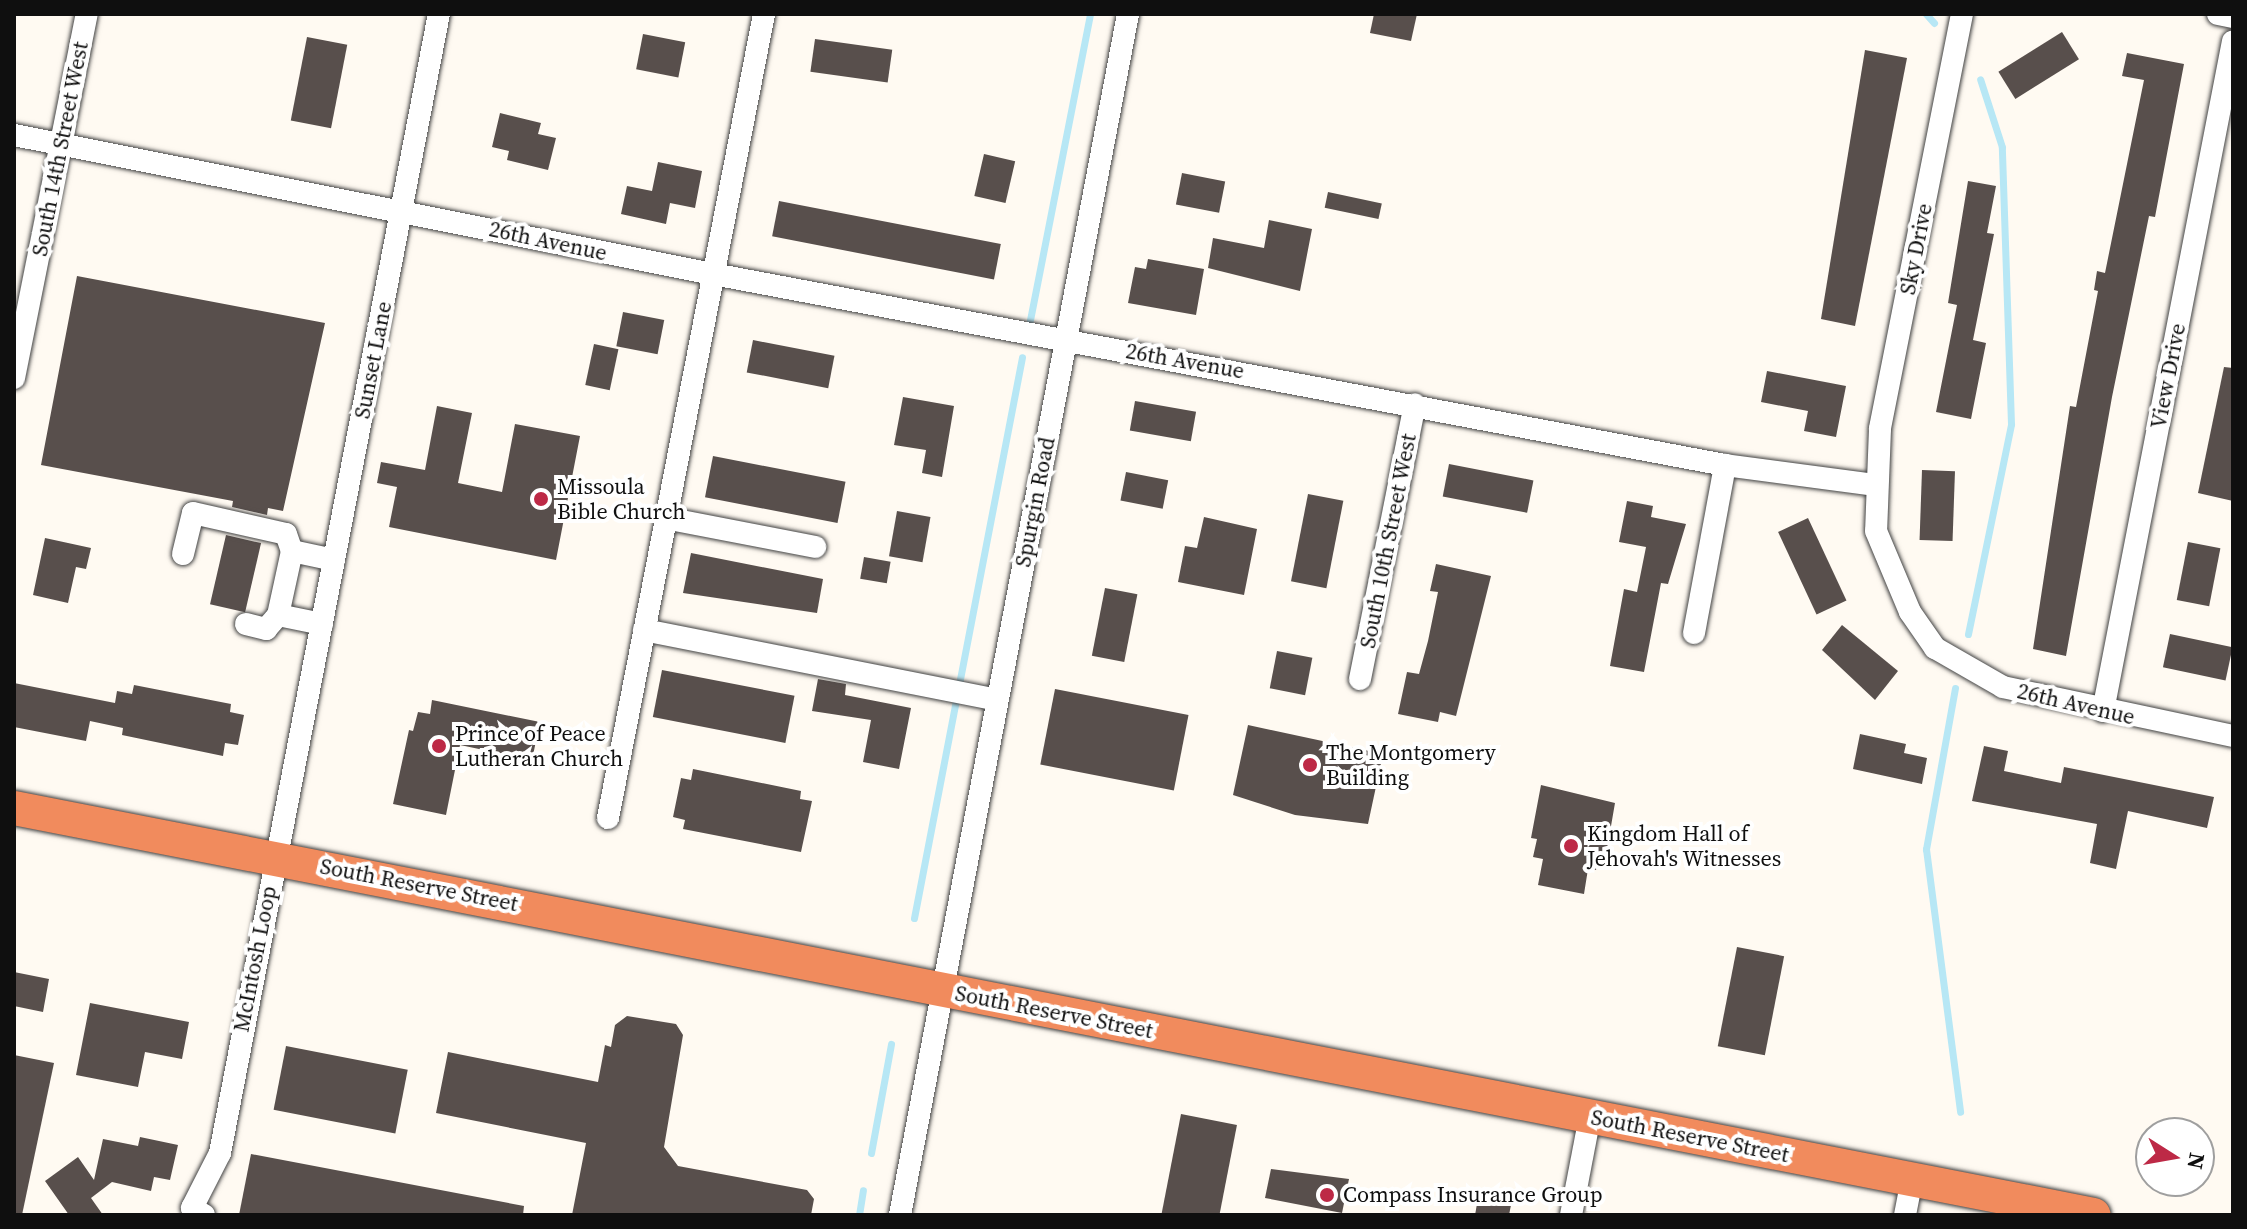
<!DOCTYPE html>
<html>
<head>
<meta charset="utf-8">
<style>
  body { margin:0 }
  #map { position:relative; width:2247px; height:1229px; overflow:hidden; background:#fffaf2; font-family:"Source Serif 4",serif }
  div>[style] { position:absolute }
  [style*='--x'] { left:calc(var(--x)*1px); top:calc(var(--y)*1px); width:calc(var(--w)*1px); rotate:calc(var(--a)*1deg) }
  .stream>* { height:7px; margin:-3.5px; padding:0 3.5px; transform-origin:3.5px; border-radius:3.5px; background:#b7e7f5 }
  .building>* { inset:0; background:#584f4c; transform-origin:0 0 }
  .roads { filter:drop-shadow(0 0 2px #424242) drop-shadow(0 0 2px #424242) }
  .minor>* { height:22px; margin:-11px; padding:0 11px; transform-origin:11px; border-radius:11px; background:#fff }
  .highway>* { height:34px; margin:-17px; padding:0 17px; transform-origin:17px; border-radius:17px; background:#f18b5d }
  .dots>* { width:22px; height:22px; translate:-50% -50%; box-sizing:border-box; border:4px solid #fff; border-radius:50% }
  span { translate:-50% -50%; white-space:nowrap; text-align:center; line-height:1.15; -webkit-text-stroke:8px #fff; paint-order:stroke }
  .street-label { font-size:22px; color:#0f0f0f }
  .poi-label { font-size:22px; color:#0f0f0f }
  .left { translate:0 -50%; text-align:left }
  .frame { position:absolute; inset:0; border:16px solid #0f0f0f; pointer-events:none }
  .north { position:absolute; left:2135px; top:1117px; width:80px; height:80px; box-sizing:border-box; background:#fff; border:2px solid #9f9f9f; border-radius:50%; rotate:101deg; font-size:22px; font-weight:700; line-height:32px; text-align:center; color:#0f0f0f }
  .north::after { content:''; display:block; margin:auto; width:28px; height:36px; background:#bd2946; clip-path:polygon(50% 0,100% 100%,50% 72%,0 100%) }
</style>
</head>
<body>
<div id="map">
  <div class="stream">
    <div style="--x:1926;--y:14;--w:12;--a:48"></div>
    <div style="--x:1030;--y:320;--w:312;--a:-78.9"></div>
    <div style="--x:1968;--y:634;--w:214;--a:-78.4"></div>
    <div style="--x:2011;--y:424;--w:277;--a:-91.9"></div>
    <div style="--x:2002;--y:147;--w:71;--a:-107.9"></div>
    <div style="--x:1955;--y:688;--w:164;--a:100.2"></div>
    <div style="--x:1926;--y:849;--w:265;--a:82.6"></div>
    <div style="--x:914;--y:918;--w:571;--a:-79.1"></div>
    <div style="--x:871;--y:1153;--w:111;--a:-79.6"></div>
    <div style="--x:859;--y:1215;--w:25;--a:-81"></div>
  </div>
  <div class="building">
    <div style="clip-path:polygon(1374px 14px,1417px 14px,1411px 41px,1370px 33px)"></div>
    <div style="left:2062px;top:32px;width:32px;height:75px;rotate:58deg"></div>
    <div style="left:643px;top:34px;width:43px;height:36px;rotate:11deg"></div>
    <div style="left:307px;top:37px;width:41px;height:85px;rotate:11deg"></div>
    <div style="left:815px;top:39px;width:78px;height:33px;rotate:8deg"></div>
    <div style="clip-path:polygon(1865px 50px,1907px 58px,1855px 326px,1821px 319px)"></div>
    <div style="clip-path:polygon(2127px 53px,2184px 64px,2155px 217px,2149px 216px,2112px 397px,2066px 656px,2033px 649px,2070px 406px,2076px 407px,2098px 291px,2094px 290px,2097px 271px,2105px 273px,2144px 80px,2122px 76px)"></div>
    <div style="clip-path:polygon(500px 113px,541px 123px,538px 134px,556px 138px,548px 170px,507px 160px,509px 151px,492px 147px)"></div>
    <div style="left:984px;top:154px;width:32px;height:43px;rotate:13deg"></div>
    <div style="clip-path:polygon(658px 162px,702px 171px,695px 208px,670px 203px,666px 224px,621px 214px,627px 186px,652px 191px)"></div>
    <div style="left:1182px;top:173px;width:44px;height:32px;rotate:11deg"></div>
    <div style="clip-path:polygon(1968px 181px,1996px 186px,1987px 233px,1994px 234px,1973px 340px,1986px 343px,1971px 419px,1936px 412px,1957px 305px,1948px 303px)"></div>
    <div style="left:1328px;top:192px;width:55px;height:16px;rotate:12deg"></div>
    <div style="left:779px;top:201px;width:226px;height:36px;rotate:11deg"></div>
    <div style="clip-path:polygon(1269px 220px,1312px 229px,1300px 291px,1208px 268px,1213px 238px,1264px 248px)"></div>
    <div style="clip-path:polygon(1148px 259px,1204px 269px,1196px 315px,1128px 303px,1135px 267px,1146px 269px)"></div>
    <div style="clip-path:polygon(77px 276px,325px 323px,283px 511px,268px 508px,267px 515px,232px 507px,233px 501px,41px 465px)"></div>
    <div style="left:623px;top:312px;width:42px;height:35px;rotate:11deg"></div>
    <div style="left:753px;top:340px;width:83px;height:33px;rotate:11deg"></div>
    <div style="left:594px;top:344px;width:25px;height:42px;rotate:12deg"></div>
    <div style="clip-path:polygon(2224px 367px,2233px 368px,2233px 501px,2198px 493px)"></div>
    <div style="clip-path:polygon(1767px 371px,1846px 386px,1836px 437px,1804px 431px,1808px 411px,1761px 402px)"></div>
    <div style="clip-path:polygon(903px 397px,954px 406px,942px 477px,922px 473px,926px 450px,894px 445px)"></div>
    <div style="left:1135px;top:401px;width:62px;height:30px;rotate:10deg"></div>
    <div style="clip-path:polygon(437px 406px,472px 413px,458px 483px,502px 492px,515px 424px,580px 436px,556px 560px,389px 527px,397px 487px,377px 483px,381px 462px,425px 470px)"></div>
    <div style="left:713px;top:456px;width:135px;height:42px;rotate:11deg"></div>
    <div style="left:1449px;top:464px;width:86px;height:33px;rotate:11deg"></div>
    <div style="left:1922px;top:470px;width:33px;height:70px;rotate:2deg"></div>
    <div style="left:1126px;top:472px;width:43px;height:29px;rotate:11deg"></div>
    <div style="left:1308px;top:494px;width:36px;height:89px;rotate:11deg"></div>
    <div style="clip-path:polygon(1627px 501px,1653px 506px,1651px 517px,1686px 524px,1668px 584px,1661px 583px,1644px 672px,1610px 666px,1624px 589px,1637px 592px,1646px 547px,1619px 542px)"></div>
    <div style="left:897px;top:511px;width:34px;height:46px;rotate:10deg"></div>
    <div style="clip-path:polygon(1204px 517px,1257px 529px,1244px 595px,1178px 582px,1185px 546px,1197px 548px)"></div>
    <div style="left:1808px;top:518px;width:91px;height:33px;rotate:65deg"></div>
    <div style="left:226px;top:535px;width:36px;height:71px;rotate:13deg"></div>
    <div style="clip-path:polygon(45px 538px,91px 548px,86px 569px,76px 567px,68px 603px,33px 595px)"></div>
    <div style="left:2188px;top:542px;width:33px;height:59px;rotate:11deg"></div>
    <div style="clip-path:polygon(691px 553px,823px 579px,817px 613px,683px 593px)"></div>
    <div style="left:864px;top:557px;width:27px;height:22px;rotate:10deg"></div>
    <div style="clip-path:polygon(1436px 564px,1491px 576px,1456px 716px,1440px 712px,1438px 722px,1398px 714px,1407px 672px,1419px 674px,1428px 641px,1438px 592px,1430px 591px)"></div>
    <div style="left:1105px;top:588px;width:33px;height:69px;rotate:11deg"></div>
    <div style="clip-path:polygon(1842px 625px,1898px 671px,1875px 700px,1822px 650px)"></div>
    <div style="left:2170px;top:634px;width:64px;height:34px;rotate:12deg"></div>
    <div style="left:1277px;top:651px;width:36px;height:38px;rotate:11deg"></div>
    <div style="left:662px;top:670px;width:135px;height:48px;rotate:11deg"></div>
    <div style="clip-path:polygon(818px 679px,846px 684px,845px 695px,911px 708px,899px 769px,863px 762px,871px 720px,812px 711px)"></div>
    <div style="clip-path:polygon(14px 683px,115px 703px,117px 691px,132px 694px,134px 685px,231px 704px,230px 712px,244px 715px,238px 745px,225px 743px,223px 756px,122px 735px,123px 728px,90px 721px,86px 741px,14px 727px)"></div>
    <div style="left:1055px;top:689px;width:136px;height:77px;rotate:11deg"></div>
    <div style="clip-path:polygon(432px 700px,540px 722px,532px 760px,460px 745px,446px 815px,393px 804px,409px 730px,413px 731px,418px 712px,430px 714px)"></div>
    <div style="clip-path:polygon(1248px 725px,1383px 754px,1368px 824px,1295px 815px,1233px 795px)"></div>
    <div style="clip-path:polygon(1860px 734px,1906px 744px,1904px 753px,1927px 758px,1922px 784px,1853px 769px)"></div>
    <div style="clip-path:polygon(1984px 746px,2008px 751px,2004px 771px,2061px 783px,2064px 767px,2214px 797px,2207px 828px,2128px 811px,2116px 869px,2090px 863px,2097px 824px,1972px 801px)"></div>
    <div style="clip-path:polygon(693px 769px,801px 791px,800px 799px,812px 801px,801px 852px,683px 829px,685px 820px,673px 817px,681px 778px,691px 780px)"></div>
    <div style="clip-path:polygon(1541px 785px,1615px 803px,1606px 855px,1599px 854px,1596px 870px,1588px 869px,1584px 894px,1538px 885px,1543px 859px,1533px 857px,1537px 839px,1531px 838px)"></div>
    <div style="left:1737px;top:947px;width:48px;height:101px;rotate:11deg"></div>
    <div style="clip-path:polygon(14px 972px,49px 979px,43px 1012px,14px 1006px)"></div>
    <div style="clip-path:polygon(90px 1003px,189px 1022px,182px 1059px,145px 1052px,138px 1087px,76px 1075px)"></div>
    <div style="clip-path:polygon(627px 1016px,676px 1024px,683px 1035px,664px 1147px,678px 1166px,807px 1190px,814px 1199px,811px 1215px,572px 1215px,586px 1143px,436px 1113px,448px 1052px,598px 1082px,605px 1045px,611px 1047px,615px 1025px)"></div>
    <div style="left:286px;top:1046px;width:124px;height:65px;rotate:11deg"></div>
    <div style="clip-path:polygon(14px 1055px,54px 1063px,22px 1215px,14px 1214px)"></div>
    <div style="left:1181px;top:1114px;width:57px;height:103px;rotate:11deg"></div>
    <div style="clip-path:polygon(140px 1137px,178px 1145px,170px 1180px,154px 1177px,151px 1191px,112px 1182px,91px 1198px,103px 1215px,69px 1215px,45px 1181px,78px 1157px,94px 1180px,103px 1139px,138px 1146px)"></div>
    <div style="clip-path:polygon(251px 1154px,524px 1206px,523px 1215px,239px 1215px)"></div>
    <div style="clip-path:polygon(1271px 1169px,1349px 1179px,1342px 1213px,1265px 1198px)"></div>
    <div style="clip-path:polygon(1479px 1193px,1512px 1200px,1509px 1215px,1475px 1215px)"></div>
  </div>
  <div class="roads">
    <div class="minor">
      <div style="--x:1962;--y:14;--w:423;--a:101.2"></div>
      <div style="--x:1880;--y:429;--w:102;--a:92.2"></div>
      <div style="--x:1876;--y:531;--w:88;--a:67.2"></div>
      <div style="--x:1910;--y:612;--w:44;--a:55.2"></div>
      <div style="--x:1935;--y:648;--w:78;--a:29.8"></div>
      <div style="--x:2003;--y:687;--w:235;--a:12"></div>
      <div style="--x:2218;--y:14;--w:15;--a:11"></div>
      <div style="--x:14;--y:135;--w:713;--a:11.25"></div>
      <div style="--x:713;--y:274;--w:1030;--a:10.69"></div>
      <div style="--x:1725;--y:465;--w:151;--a:7.6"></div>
      <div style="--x:14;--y:378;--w:371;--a:-78.7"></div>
      <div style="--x:665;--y:518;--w:153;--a:10.9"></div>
      <div style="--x:292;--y:551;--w:66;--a:102.3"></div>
      <div style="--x:278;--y:615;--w:45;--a:11.6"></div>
      <div style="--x:183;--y:554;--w:42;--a:-76.3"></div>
      <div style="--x:193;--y:513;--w:95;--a:12.7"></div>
      <div style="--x:286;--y:534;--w:18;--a:71"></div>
      <div style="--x:292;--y:551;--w:43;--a:12.1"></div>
      <div style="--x:246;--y:624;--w:21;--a:14"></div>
      <div style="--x:266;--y:629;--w:18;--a:-49"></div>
      <div style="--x:644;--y:630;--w:360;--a:11.2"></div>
      <div style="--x:1694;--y:633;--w:171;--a:-79.5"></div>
      <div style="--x:1360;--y:679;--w:280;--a:-78.7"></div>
      <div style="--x:2103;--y:711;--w:682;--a:-79.02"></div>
      <div style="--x:608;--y:818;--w:819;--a:-79.02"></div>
      <div style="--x:204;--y:1215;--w:14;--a:-150"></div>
      <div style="--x:192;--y:1208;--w:62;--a:-63"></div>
      <div style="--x:220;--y:1153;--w:1160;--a:-79.12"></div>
      <div style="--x:900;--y:1215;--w:1222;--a:-79.25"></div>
      <div style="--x:1571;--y:1215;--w:101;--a:-79.1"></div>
      <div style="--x:1905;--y:1215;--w:37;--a:-79"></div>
    </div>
    <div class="highway">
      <div style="--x:14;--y:808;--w:2119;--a:11.07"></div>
    </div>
  </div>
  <div class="dots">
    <div style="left:541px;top:499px;background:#bd2946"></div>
    <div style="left:439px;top:746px;background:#bd2946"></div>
    <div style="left:1310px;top:765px;background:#bd2946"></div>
    <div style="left:1571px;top:846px;background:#bd2946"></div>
    <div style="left:1327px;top:1195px;background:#bd2946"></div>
  </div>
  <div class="street-label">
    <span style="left:60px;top:149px;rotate:-79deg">South 14th Street West</span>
    <span style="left:548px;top:241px;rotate:12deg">26th Avenue</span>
    <span style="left:1916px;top:249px;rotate:-79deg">Sky Drive</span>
    <span style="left:373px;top:360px;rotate:-79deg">Sunset Lane</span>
    <span style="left:1185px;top:361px;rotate:10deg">26th Avenue</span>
    <span style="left:2168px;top:376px;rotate:-79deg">View Drive</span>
    <span style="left:1035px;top:502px;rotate:-79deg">Spurgin Road</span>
    <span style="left:1388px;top:541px;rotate:-79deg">South 10th Street West</span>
    <span style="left:2076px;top:704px;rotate:13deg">26th Avenue</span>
    <span style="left:419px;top:885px;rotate:11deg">South Reserve Street</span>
    <span style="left:255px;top:959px;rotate:-79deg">McIntosh Loop</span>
    <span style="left:1054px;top:1012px;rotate:11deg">South Reserve Street</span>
    <span style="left:1690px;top:1136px;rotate:11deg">South Reserve Street</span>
  </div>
  <div class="poi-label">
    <span class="left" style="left:557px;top:499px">Missoula<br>Bible Church</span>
    <span class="left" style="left:455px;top:746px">Prince of Peace<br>Lutheran Church</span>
    <span class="left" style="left:1326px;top:765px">The Montgomery<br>Building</span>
    <span class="left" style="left:1587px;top:846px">Kingdom Hall of<br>Jehovah's Witnesses</span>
    <span class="left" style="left:1343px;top:1195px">Compass Insurance Group</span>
  </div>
  <div class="frame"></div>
  <div class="north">N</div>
</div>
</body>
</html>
